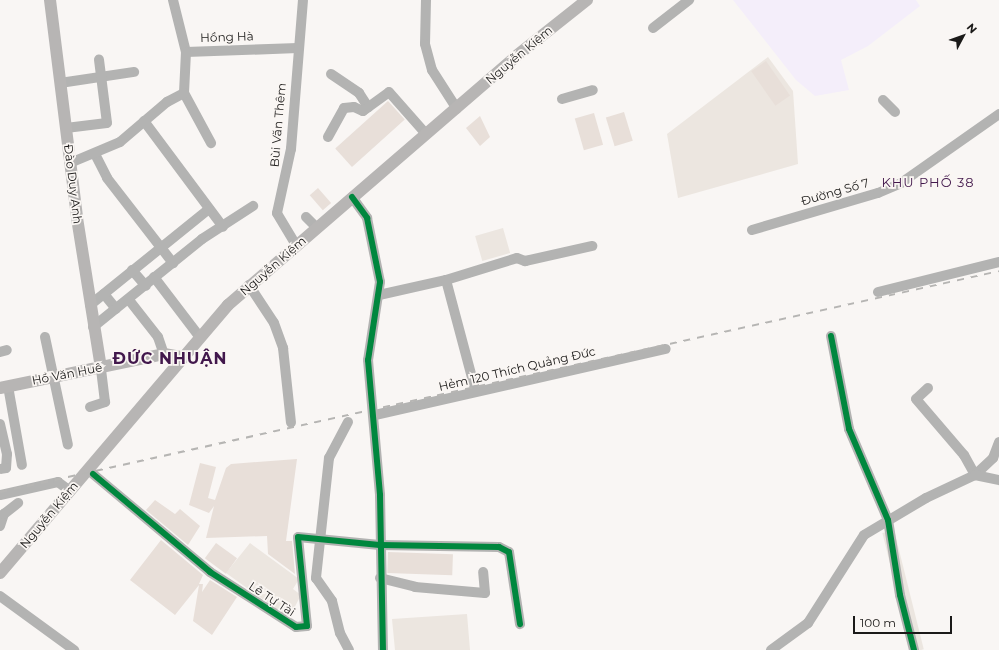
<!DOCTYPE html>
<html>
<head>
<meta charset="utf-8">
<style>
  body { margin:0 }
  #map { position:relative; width:999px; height:650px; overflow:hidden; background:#f9f6f4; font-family:Montserrat,sans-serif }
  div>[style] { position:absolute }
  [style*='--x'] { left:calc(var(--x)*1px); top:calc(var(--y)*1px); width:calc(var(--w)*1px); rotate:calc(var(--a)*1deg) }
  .built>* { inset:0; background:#ece6e0; transform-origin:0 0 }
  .industrial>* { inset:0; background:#f4eefa }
  .building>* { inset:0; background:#e8dfd9; transform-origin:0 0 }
  .minor>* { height:10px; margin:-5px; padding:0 5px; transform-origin:5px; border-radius:5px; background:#b3b3b2 }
  .major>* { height:12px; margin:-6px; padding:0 6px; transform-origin:6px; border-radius:6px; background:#b7b5b4 }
  .rail>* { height:2px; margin-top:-1px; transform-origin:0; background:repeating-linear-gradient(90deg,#b6b5b3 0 7px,transparent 0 14px) }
  .cycleway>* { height:6px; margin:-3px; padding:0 3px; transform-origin:3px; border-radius:3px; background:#00873e }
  span { translate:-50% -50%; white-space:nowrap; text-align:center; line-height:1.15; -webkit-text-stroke:3.5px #faf6f3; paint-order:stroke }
  .street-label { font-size:12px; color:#1b1a19 }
  .neighbourhood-label { font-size:13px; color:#42184c; letter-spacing:1px }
  .district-label { font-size:16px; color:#42184c; font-weight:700; letter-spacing:1px }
  .north { position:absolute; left:943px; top:16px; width:40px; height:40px; -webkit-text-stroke:3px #faf6f3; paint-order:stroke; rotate:49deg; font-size:11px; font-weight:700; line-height:16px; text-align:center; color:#1b1a19 }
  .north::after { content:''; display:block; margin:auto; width:14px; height:18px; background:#1b1a19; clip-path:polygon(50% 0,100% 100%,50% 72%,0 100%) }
  .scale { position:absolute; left:853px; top:616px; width:99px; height:18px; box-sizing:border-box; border:2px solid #1b1a19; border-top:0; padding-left:5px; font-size:12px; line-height:14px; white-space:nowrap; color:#1b1a19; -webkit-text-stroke:3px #faf6f3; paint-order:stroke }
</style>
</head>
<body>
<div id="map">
  <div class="built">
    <div style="clip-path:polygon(768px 57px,793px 91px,798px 164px,678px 198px,667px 134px)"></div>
    <div style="left:503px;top:228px;width:26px;height:29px;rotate:74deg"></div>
    <div style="left:894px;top:530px;width:123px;height:12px;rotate:76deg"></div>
    <div style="clip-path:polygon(250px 543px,299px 579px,293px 589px,301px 595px,289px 618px,226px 573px)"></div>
    <div style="clip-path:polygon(467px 614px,470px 650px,395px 650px,392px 619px)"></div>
  </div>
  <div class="industrial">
    <div style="clip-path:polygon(733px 0,916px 0,920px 6px,868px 46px,841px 60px,849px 90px,815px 96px,796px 80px)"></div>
  </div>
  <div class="building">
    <div style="left:766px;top:61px;width:42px;height:18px;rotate:55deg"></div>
    <div style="left:388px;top:101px;width:25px;height:71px;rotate:48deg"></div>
    <div style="left:624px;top:112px;width:30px;height:19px;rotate:73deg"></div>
    <div style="left:594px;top:113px;width:33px;height:20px;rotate:74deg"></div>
    <div style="clip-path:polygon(480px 116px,490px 137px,480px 146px,466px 128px)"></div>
    <div style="left:318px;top:188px;width:20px;height:11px;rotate:49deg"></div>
    <div style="clip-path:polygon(297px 459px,286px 541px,292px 541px,295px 574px,268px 554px,267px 536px,206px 538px,214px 506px,209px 513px,189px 505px,200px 463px,216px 467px,208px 498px,215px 500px,226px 468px,231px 464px)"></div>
    <div style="clip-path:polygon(155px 500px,175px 514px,180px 509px,200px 526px,188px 545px,146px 510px)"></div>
    <div style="clip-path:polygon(161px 540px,203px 575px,199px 584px,203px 584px,202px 592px,210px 580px,237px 597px,212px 635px,193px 621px,199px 585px,175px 615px,130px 580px)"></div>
    <div style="left:216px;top:543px;width:26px;height:19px;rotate:36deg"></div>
    <div style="left:388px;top:552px;width:65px;height:21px;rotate:2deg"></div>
  </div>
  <div class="minor">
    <div style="--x:173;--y:0;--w:54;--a:76"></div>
    <div style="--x:186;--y:52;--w:112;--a:-2"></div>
    <div style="--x:426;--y:0;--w:44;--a:91.3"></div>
    <div style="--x:425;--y:44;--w:27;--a:75"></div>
    <div style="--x:432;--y:70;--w:46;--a:57.3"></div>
    <div style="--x:653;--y:28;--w:46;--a:-37.9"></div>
    <div style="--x:186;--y:52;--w:41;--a:92.8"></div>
    <div style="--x:184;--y:93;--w:57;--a:61.6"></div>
    <div style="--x:331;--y:74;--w:34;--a:34"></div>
    <div style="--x:359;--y:93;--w:17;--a:57"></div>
    <div style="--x:60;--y:83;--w:75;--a:-8.5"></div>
    <div style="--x:562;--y:99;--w:32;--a:-16"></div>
    <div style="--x:883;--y:100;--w:17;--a:45"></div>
    <div style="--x:144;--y:121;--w:132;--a:53.3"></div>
    <div style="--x:66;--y:128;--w:41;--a:-7"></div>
    <div style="--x:107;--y:123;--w:64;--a:-97.2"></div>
    <div style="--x:328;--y:137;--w:33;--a:-61"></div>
    <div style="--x:344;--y:108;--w:10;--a:-6"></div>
    <div style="--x:354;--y:107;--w:10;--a:24"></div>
    <div style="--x:363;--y:111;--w:32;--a:-36"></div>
    <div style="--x:389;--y:92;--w:56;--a:48.6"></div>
    <div style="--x:95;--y:154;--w:27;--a:63"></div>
    <div style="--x:107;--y:178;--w:108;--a:52.2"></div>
    <div style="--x:70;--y:163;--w:54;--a:-22.8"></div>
    <div style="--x:120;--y:142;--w:62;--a:-40.4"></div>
    <div style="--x:167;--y:102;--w:19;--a:-28"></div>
    <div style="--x:352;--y:197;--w:26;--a:54"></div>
    <div style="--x:367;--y:218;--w:65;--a:78.5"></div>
    <div style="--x:380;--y:282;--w:79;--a:98.7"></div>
    <div style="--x:368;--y:360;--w:136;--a:84.9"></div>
    <div style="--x:380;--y:495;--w:155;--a:88.9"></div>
    <div style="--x:306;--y:217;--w:16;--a:45"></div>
    <div style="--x:752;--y:230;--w:131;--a:-16.4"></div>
    <div style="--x:878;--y:193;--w:25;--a:-23"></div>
    <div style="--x:901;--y:183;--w:120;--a:-35.1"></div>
    <div style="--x:296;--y:245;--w:37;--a:-121"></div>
    <div style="--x:277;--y:213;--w:66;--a:-77.7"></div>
    <div style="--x:291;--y:149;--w:149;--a:-85.4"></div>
    <div style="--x:132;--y:270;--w:21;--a:49"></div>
    <div style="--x:154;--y:277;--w:74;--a:52.7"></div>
    <div style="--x:446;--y:280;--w:109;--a:75.1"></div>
    <div style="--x:249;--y:285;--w:45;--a:56.7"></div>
    <div style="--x:274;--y:323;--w:27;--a:70"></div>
    <div style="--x:283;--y:348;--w:75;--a:83.9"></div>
    <div style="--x:878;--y:292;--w:125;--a:-13.9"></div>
    <div style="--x:104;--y:294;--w:19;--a:51"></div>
    <div style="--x:379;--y:295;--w:69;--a:-12.6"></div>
    <div style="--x:446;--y:280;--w:74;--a:-17.2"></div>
    <div style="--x:517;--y:258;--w:9;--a:21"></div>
    <div style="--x:525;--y:261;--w:69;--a:-12.6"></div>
    <div style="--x:129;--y:300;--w:47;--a:51.9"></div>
    <div style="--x:158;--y:337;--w:18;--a:71"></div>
    <div style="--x:90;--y:305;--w:153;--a:-38.9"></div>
    <div style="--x:93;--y:327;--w:140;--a:-38.9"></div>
    <div style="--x:202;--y:239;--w:61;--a:-32.9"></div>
    <div style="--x:831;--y:336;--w:95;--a:79"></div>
    <div style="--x:849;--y:429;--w:99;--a:66.8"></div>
    <div style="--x:888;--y:520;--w:76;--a:80.9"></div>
    <div style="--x:900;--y:595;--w:57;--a:75.7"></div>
    <div style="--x:45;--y:337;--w:110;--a:78"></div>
    <div style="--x:0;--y:352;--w:7;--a:-16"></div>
    <div style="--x:8;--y:386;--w:80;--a:80"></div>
    <div style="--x:928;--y:388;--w:16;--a:137"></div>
    <div style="--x:916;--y:399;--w:74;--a:49.4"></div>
    <div style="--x:964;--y:455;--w:23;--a:61"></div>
    <div style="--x:975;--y:475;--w:25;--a:-43"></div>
    <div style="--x:993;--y:458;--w:17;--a:-69"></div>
    <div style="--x:90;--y:407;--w:16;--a:-18"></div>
    <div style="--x:105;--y:402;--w:34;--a:-97"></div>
    <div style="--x:375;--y:415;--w:298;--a:-12.8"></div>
    <div style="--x:348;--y:422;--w:41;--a:117.8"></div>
    <div style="--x:329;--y:458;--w:121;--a:96.2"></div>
    <div style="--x:316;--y:578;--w:28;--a:55"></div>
    <div style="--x:332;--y:601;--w:33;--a:76"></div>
    <div style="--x:340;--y:633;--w:19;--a:62"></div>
    <div style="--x:0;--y:424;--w:31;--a:77"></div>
    <div style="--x:7;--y:454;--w:14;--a:94"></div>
    <div style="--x:6;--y:468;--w:5;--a:169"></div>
    <div style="--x:93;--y:474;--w:153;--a:39.9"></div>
    <div style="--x:210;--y:572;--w:102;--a:32.6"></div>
    <div style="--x:296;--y:627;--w:11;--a:-5"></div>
    <div style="--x:307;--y:626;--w:89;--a:-95.8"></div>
    <div style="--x:298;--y:537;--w:82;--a:5.6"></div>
    <div style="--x:380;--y:545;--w:119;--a:1"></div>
    <div style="--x:499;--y:547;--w:11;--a:27"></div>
    <div style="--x:509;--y:552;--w:73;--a:81.3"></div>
    <div style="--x:0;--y:495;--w:59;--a:-12.6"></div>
    <div style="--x:58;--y:482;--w:15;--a:37"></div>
    <div style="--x:0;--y:526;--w:13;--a:-72"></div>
    <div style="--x:4;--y:514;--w:18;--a:-38"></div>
    <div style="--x:380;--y:578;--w:36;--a:14"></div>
    <div style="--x:415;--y:587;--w:70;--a:4.9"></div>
    <div style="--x:485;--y:593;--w:21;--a:-95"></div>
    <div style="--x:0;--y:596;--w:92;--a:36.1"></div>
    <div style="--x:771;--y:650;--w:46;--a:-36.1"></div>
    <div style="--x:808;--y:623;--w:104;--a:-57.5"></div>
    <div style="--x:864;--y:535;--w:72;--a:-30.8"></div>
    <div style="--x:926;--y:498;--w:54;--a:-25.1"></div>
    <div style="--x:975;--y:475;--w:25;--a:12"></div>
  </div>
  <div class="major">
    <div style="--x:50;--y:0;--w:220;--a:82.9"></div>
    <div style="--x:77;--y:218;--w:152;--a:80.9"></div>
    <div style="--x:0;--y:388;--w:167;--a:-11.7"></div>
    <div style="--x:164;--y:354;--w:17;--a:10"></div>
    <div style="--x:0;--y:573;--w:352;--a:-49.6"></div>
    <div style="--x:228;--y:305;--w:379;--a:-40.8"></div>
    <div style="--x:515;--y:57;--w:92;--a:-38.4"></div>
  </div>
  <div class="rail">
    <div style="--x:0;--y:492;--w:1023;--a:-12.47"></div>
  </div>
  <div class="cycleway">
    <div style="--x:352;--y:197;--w:26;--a:54"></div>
    <div style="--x:367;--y:218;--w:65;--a:78.5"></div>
    <div style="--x:380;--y:282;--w:79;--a:98.7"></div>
    <div style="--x:368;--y:360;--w:136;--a:84.9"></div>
    <div style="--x:380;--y:495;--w:155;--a:88.9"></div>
    <div style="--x:831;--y:336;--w:95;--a:79"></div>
    <div style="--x:849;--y:429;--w:99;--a:66.8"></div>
    <div style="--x:888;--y:520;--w:76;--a:80.9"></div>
    <div style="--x:900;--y:595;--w:57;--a:75.7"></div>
    <div style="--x:93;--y:474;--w:153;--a:39.9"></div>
    <div style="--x:210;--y:572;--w:102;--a:32.6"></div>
    <div style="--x:296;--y:627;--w:11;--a:-5"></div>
    <div style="--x:307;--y:626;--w:89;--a:-95.8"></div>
    <div style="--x:298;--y:537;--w:82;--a:5.6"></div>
    <div style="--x:380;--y:545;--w:119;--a:1"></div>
    <div style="--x:499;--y:547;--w:11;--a:27"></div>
    <div style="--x:509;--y:552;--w:73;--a:81.3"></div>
  </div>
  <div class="street-label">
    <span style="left:227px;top:37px;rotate:-2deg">Hồng Hà</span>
    <span style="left:519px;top:55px;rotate:-40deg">Nguyễn Kiệm</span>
    <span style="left:278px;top:125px;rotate:-85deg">Bùi Văn Thêm</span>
    <span style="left:73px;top:184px;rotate:83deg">Đào Duy Anh</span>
    <span style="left:835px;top:192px;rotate:-16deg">Đường Số 7</span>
    <span style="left:273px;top:266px;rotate:-41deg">Nguyễn Kiệm</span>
    <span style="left:517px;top:369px;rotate:-13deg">Hẻm 120 Thích Quảng Đức</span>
    <span style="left:67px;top:374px;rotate:-11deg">Hồ Văn Huê</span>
    <span style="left:49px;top:515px;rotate:-50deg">Nguyễn Kiệm</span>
    <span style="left:272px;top:599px;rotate:33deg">Lê Tự Tài</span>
  </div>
  <div class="neighbourhood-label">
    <span style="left:928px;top:182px">KHU PHỐ 38</span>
  </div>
  <div class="district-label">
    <span style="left:170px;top:359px">ĐỨC NHUẬN</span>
  </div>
  <div class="north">N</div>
  <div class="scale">100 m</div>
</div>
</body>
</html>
